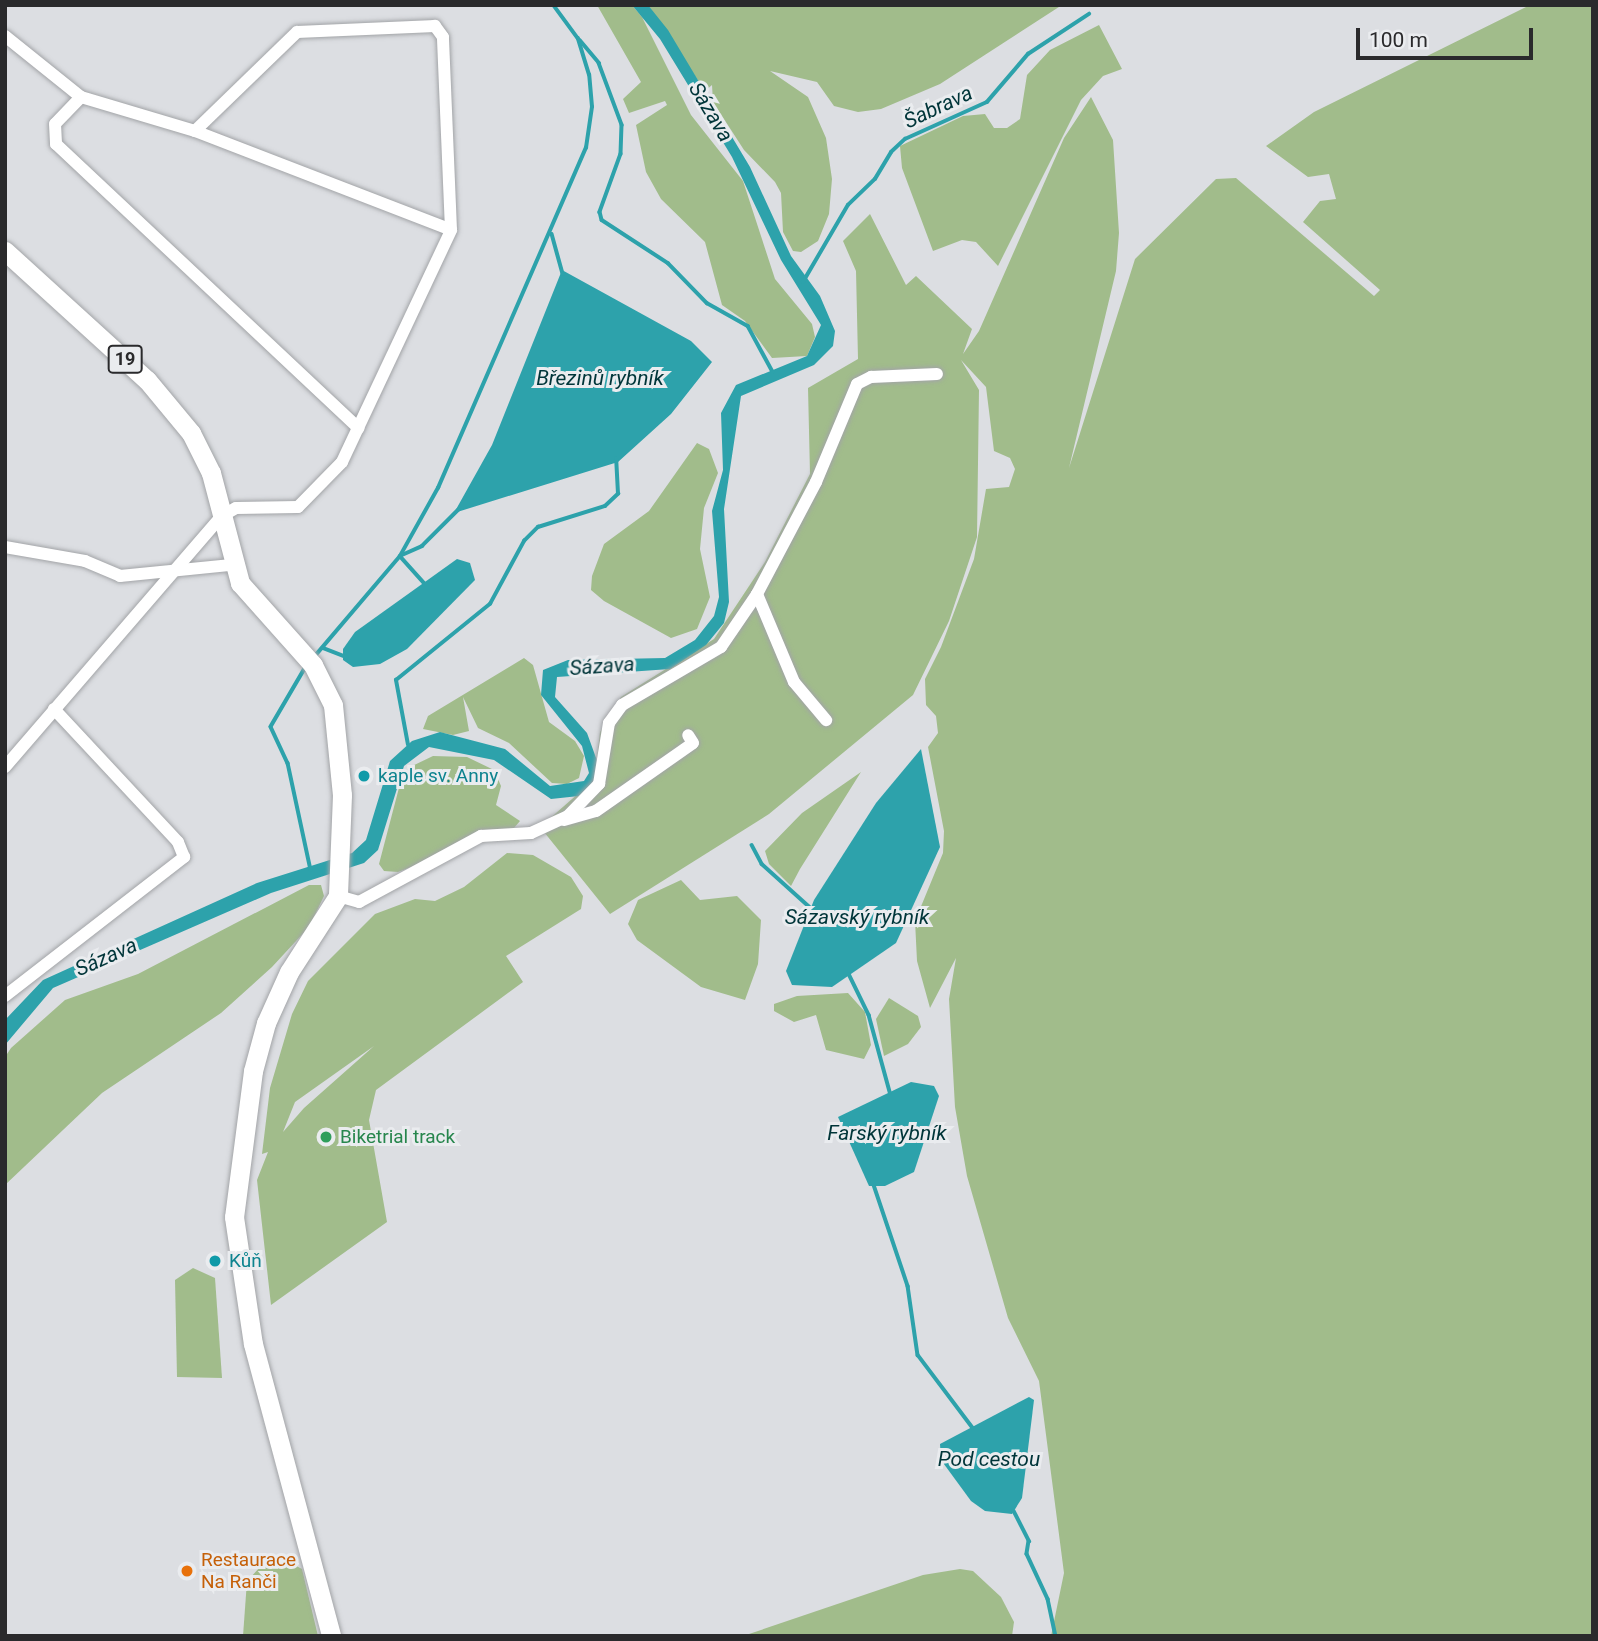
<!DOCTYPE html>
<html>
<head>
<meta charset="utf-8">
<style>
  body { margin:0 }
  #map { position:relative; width:1598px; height:1641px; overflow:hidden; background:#dcdee2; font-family:Roboto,sans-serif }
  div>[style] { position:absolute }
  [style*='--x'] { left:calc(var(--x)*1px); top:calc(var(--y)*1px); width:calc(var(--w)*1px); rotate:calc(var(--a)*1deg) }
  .green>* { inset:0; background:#a1bc8b }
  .water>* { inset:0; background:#2da2ab }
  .stream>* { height:3.5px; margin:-1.75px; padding:0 1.75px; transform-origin:1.75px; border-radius:1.75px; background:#2da2ab }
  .roads { filter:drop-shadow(0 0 2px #a2a4a7) drop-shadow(0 0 2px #a2a4a7) }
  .street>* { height:12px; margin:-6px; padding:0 6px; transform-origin:6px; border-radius:6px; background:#fff }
  .primary>* { height:19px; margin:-9.5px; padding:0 9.5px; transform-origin:9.5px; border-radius:9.5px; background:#fff }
  .dots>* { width:19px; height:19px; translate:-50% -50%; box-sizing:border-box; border:4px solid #eaecef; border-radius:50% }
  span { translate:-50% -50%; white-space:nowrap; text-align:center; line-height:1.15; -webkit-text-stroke:6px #eaecef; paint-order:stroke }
  .shield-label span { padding:2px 5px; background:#eaecef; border:2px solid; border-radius:5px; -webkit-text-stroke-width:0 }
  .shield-label { font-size:18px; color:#2a2a2c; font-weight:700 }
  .culture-label { font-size:19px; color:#0d838f }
  .left { translate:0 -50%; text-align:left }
  .leisure-label { font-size:19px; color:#27864d }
  .food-label { font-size:19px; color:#c56008 }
  .water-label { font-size:21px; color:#003539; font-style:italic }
  .frame { position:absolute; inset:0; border:7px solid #2a2a2c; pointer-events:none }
  .scale { position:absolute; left:1356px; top:28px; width:177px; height:32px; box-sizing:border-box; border:4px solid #2a2a2c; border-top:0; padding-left:9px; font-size:21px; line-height:24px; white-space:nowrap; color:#2a2a2c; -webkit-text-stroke:5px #eaecef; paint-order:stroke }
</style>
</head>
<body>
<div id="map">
  <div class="green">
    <div style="clip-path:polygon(597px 5px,632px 5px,642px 17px,691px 115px,743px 181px,775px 279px,812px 324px,815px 337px,807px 356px,772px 358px,745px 321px,722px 305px,705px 242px,661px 199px,646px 172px,636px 125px,667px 105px,665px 101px,629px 113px,623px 99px,641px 82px)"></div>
    <div style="clip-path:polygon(648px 5px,1062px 5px,940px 84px,881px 109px,858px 112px,834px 106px,817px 82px,770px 71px,808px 97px,826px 138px,832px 179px,829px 214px,818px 241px,801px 252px,793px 251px,783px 232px,781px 193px,775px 182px,744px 150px,713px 102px,712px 85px,705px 91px)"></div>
    <div style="clip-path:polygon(1530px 5px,1593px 5px,1593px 1636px,1051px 1636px,1064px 1573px,1039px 1381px,1008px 1318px,967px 1176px,955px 1107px,949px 999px,956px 958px,930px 1008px,917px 961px,915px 921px,943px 853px,944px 831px,928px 747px,938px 733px,936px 716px,926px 705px,925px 679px,941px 647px,974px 559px,986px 489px,1009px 487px,1015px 469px,1010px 458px,994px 451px,986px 387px,961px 360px,979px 390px,977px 537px,949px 621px,913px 695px,769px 814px,610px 914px,540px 827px,595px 779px,600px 732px,621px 697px,714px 639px,765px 562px,810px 474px,808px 388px,858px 359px,856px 271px,843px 241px,870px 214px,906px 285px,916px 276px,972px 329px,963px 354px,979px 331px,1064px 138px,1091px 97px,1113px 140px,1119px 233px,1116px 271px,1069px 468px,1135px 259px,1216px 179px,1236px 178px,1374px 296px,1380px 290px,1303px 222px,1320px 201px,1336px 199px,1329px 174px,1308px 177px,1266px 146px,1314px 112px)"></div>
    <div style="clip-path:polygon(1099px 25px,1122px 69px,1103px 76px,1081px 100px,998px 266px,976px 242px,962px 240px,933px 251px,902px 168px,900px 146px,963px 116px,985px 114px,994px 128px,1007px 128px,1020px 119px,1027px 75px,1050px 50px)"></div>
    <div style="clip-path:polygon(697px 443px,709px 449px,718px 473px,704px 508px,700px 549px,710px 597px,697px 629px,671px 638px,604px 601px,591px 590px,592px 576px,604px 544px,649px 511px)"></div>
    <div style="clip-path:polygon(524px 658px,533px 665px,549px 722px,575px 741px,584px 756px,579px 778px,567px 784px,552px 783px,509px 743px,478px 728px,463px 697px,469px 731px,453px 735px,423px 729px,428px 716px)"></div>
    <div style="clip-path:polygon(433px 756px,467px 757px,494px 770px,501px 786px,496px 805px,520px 821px,514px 828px,398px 872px,384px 871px,379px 864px,400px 784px,408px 768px)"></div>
    <div style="clip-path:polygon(861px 772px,800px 869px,791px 886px,769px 864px,765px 851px,802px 813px)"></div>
    <div style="clip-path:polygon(evenodd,507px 853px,533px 855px,571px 877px,583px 896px,581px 909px,506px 956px,523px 982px,376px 1090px,369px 1120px,387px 1222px,271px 1305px,257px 1180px,268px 1152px,262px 1154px,270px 1088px,292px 1014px,308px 981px,375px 914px,415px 899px,435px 901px,464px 887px,507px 853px,374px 1046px,304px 1108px,283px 1132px,295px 1102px,374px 1046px)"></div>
    <div style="clip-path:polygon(681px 880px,700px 900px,737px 896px,761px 920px,758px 964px,745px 1000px,701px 987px,637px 940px,628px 924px,638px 900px)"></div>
    <div style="clip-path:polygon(309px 885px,321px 885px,324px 896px,309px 927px,272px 967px,221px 1013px,102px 1093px,5px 1185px,5px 1057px,11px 1048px,65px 1000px,138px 974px)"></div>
    <div style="clip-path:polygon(848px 993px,865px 1012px,871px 1045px,864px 1059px,826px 1050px,816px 1015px,794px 1022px,774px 1011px,774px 1004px,797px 996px)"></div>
    <div style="clip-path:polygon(889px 998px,918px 1016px,921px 1027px,908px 1044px,884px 1056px,876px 1019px)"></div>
    <div style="clip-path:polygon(193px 1268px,215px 1278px,222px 1378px,177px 1377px,175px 1280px)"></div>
    <div style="clip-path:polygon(291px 1563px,302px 1569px,318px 1636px,243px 1636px,247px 1581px,263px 1564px)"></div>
    <div style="clip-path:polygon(960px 1569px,973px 1571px,1001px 1597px,1014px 1622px,1012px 1636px,743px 1636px,923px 1575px)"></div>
  </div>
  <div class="water">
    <div style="clip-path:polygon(632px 5px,648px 5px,668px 30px,750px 167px,791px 256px,820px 296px,835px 331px,833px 346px,814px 365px,741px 396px,724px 509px,729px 602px,724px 623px,706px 645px,670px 669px,557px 677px,555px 697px,587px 733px,599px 766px,598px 777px,579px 796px,551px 799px,494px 760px,429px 747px,404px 766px,378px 850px,364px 863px,271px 893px,53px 988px,5px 1045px,5px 1020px,43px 980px,257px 883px,352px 853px,366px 840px,390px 761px,412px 741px,440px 732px,505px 749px,550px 786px,584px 781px,589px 773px,582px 746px,541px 695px,543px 670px,568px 660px,665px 658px,695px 640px,714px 616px,719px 597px,712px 511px,723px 470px,721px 413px,736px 385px,807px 356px,821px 325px,781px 260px,732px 157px,660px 39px)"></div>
    <div style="clip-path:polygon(562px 270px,691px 341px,712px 362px,671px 414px,618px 462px,454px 513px,492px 445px)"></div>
    <div style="clip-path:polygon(457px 559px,470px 563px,475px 580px,407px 649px,380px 664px,353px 667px,343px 660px,343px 649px,355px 632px)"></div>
    <div style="clip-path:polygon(921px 749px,940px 847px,896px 943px,832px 987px,792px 985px,786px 971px,814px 900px,876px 803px)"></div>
    <div style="clip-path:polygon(911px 1082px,934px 1086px,939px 1096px,914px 1172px,885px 1186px,869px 1186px,838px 1117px)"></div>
    <div style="clip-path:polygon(1029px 1397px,1034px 1400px,1022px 1498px,1012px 1514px,985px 1511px,971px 1501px,941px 1460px,940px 1444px)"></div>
  </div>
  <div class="stream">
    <div style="--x:580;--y:40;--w:30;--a:50"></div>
    <div style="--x:599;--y:63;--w:66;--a:69.6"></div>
    <div style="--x:622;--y:125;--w:29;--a:92"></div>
    <div style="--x:621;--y:154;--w:62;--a:109.9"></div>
    <div style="--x:600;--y:212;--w:8;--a:76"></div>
    <div style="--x:602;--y:220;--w:79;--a:33.1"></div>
    <div style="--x:668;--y:263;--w:56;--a:45.7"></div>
    <div style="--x:707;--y:303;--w:47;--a:29.3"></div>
    <div style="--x:748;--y:326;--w:52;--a:61.5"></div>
    <div style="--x:552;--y:234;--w:41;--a:74.6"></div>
    <div style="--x:803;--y:282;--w:89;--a:-59.7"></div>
    <div style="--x:848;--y:205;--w:37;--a:-44"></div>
    <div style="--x:875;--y:179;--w:31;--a:-59"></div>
    <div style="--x:891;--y:152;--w:19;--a:-43"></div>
    <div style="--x:905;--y:139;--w:90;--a:-24.3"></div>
    <div style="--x:987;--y:102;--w:63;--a:-49.5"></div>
    <div style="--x:1028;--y:54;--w:73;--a:-33.3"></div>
    <div style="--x:402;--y:555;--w:22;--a:-24"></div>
    <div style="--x:422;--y:546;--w:51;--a:-45"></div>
    <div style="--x:400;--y:556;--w:36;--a:48"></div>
    <div style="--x:323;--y:648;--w:25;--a:21"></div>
    <div style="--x:315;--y:656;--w:131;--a:-49.6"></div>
    <div style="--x:400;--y:556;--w:78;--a:-60.8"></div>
    <div style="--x:438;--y:488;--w:371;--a:-66.5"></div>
    <div style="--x:586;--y:148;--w:41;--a:-81.7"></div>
    <div style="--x:592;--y:107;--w:32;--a:-95"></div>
    <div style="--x:589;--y:75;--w:38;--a:-107"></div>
    <div style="--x:578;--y:39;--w:42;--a:-126.3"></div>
    <div style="--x:306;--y:667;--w:69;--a:120.3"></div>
    <div style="--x:271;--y:727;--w:40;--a:65"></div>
    <div style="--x:288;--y:763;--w:109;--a:77.9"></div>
    <div style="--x:408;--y:745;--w:66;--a:-100.5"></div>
    <div style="--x:396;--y:680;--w:121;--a:-39"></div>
    <div style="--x:490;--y:604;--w:72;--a:-61.6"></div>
    <div style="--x:524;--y:541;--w:20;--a:-45"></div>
    <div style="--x:538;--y:527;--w:70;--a:-17.4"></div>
    <div style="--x:605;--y:506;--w:18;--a:-43"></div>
    <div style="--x:618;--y:494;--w:35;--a:-93"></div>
    <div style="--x:752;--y:845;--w:21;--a:62"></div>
    <div style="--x:762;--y:864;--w:69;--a:42"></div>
    <div style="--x:849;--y:974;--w:46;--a:64"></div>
    <div style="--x:869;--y:1015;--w:80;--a:74.7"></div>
    <div style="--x:873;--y:1182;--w:110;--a:71.4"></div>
    <div style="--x:908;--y:1286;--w:70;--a:81.8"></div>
    <div style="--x:918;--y:1355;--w:91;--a:53"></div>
    <div style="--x:1014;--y:1511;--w:34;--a:63"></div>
    <div style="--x:1029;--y:1541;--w:13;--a:99"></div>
    <div style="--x:1027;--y:1554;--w:50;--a:65"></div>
    <div style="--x:1048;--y:1599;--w:38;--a:78"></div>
  </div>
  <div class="roads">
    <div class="street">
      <div style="--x:5;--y:36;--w:97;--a:38.8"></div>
      <div style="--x:81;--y:97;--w:119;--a:16.6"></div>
      <div style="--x:195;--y:131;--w:274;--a:21.1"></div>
      <div style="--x:81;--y:97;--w:37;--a:134"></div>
      <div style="--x:55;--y:124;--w:20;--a:87"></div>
      <div style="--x:56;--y:144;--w:415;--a:43.2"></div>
      <div style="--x:5;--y:547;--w:81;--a:9.9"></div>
      <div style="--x:85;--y:561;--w:38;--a:23"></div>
      <div style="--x:120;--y:576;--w:112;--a:-5.7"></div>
      <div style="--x:757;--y:594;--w:95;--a:67.2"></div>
      <div style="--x:794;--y:682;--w:50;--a:49.9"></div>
      <div style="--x:5;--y:767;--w:332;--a:-49.2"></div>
      <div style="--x:222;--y:516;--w:16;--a:-30"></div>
      <div style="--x:236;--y:508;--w:62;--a:-0.9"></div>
      <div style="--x:298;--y:507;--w:63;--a:-45.6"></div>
      <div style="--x:342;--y:462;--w:256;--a:-64.8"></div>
      <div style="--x:451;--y:230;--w:193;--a:-92.4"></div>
      <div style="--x:443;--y:37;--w:14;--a:-126"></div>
      <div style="--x:435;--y:26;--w:138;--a:177.5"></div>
      <div style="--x:297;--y:32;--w:142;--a:135.9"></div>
      <div style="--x:564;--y:820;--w:33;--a:-16"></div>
      <div style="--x:596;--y:811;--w:118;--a:-35"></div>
      <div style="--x:693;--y:743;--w:9;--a:-122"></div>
      <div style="--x:338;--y:896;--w:22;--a:16"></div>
      <div style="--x:359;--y:902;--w:139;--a:-28.4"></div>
      <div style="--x:481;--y:836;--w:50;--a:-3.4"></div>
      <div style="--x:531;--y:833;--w:41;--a:-24.7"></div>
      <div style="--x:568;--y:816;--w:45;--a:-45.9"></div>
      <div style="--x:599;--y:784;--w:62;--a:-80.7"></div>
      <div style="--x:609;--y:723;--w:22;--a:-54"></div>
      <div style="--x:622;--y:705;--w:115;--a:-30.4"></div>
      <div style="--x:721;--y:647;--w:64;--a:-55.8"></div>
      <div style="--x:757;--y:594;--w:127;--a:-62.2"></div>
      <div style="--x:816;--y:482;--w:106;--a:-67.3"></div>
      <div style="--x:857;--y:384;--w:16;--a:-27"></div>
      <div style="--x:871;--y:377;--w:66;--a:-2.6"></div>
      <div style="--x:5;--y:996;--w:227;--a:-37.8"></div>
      <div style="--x:184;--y:857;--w:16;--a:-112"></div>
      <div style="--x:178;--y:842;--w:182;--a:-133"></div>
    </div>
    <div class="primary">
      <div style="--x:5;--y:251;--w:192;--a:42.3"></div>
      <div style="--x:147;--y:380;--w:69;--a:50.3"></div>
      <div style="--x:191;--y:433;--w:45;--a:63.4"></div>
      <div style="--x:211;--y:473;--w:114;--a:75.2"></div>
      <div style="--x:240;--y:583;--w:110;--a:48.3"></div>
      <div style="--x:313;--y:665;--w:45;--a:63.4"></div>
      <div style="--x:333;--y:705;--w:90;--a:84.3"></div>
      <div style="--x:342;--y:795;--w:101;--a:92.3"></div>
      <div style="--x:338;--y:896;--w:90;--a:122.8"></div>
      <div style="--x:289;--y:972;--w:56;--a:114.3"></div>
      <div style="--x:266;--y:1023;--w:50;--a:105.2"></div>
      <div style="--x:253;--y:1071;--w:147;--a:97.4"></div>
      <div style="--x:234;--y:1217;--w:128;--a:81.5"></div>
      <div style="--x:253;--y:1344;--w:302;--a:75"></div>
    </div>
  </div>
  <div class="dots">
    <div style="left:364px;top:776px;background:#0f9aa8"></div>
    <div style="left:326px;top:1137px;background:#2e9e5b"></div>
    <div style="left:215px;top:1261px;background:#0f9aa8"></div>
    <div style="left:187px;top:1571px;background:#e8710a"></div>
  </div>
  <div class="shield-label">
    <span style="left:125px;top:359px">19</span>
  </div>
  <div class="culture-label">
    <span class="left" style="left:378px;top:776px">kaple sv. Anny</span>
    <span class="left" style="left:229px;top:1261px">Kůň</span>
  </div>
  <div class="leisure-label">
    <span class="left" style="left:340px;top:1137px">Biketrial track</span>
  </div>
  <div class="food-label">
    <span class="left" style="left:201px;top:1571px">Restaurace<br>Na Ranči</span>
  </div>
  <div class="water-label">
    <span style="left:938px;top:107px;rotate:-25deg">Šabrava</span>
    <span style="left:711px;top:112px;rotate:59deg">Sázava</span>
    <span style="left:600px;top:378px">Březinů rybník</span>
    <span style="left:602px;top:666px;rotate:-4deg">Sázava</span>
    <span style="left:857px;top:917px">Sázavský rybník</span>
    <span style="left:106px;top:957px;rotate:-24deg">Sázava</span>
    <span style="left:887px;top:1133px">Farský rybník</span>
    <span style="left:989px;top:1459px">Pod cestou</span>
  </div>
  <div class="frame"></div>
  <div class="scale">100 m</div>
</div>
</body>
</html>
